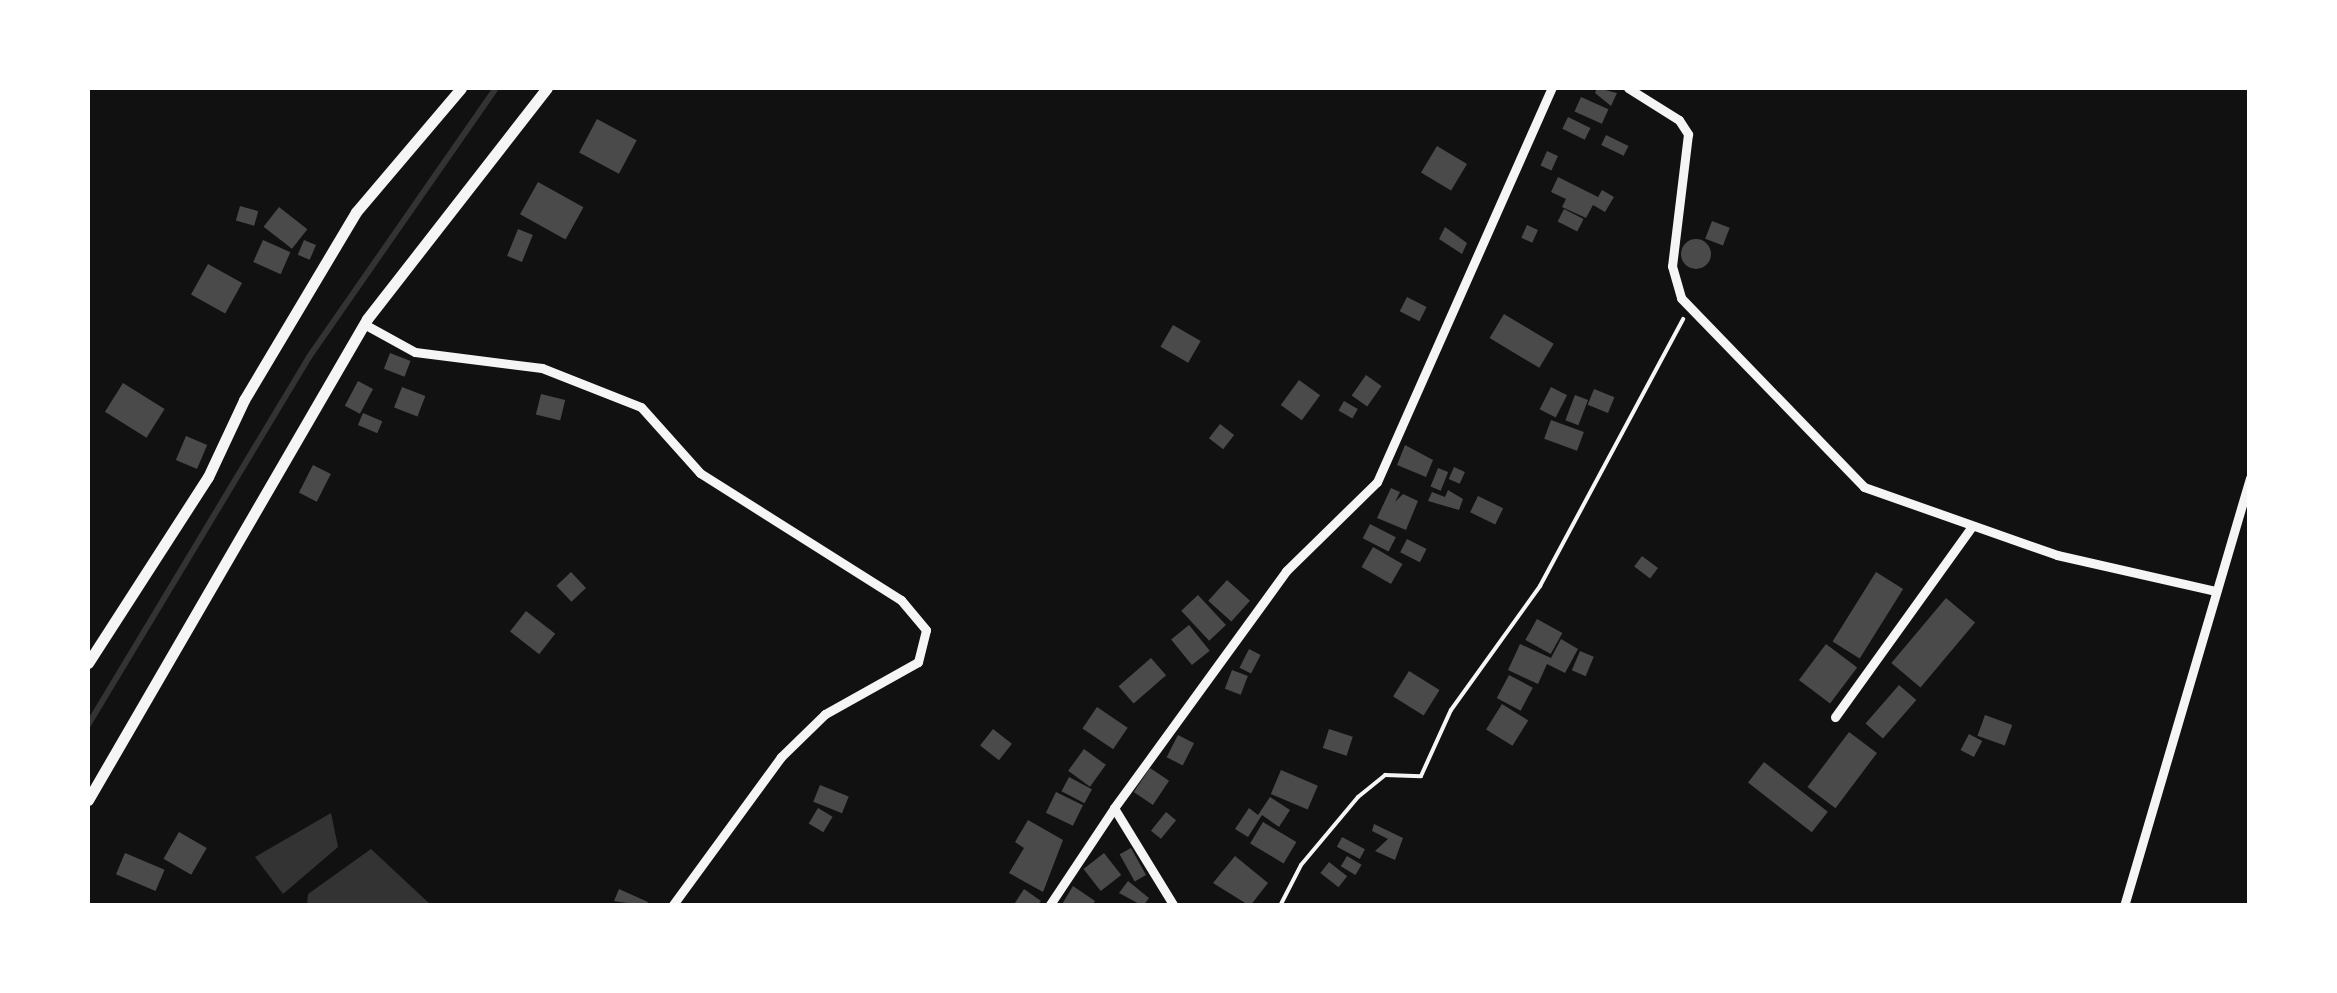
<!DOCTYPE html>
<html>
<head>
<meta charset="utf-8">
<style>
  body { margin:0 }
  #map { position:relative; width:2337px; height:993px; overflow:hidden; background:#111; font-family:"Source Sans 3",sans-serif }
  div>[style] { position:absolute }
  .water>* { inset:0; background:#333 }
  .stream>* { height:6px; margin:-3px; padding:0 3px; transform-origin:3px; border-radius:3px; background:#333 }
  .building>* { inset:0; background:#4a4a4a; transform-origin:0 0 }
  .round { border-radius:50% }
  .path>* { height:4px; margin:-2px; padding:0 2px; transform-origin:2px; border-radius:2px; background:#f5f5f5 }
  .minor>* { height:9px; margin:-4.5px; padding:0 4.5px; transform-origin:4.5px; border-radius:4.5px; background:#f5f5f5 }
  .secondary>* { height:11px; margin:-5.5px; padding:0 5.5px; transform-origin:5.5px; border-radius:5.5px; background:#f5f5f5 }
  span { translate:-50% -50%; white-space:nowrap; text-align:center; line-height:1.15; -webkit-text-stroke:10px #fff; paint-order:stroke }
  .frame { position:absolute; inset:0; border:90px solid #fff; pointer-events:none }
</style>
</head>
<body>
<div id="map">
  <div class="water">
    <i style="clip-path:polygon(331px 813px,338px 847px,283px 894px,255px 857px)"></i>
    <i style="clip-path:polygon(371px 849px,431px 905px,307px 905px,308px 894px)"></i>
  </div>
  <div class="stream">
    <i style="left:88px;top:725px;width:429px;rotate:-59deg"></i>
    <i style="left:309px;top:357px;width:328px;rotate:-55.2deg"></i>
  </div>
  <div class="building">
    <i style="clip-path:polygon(1597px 88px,1617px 93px,1611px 106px,1595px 93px)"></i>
    <i style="left:1581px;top:97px;width:30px;height:16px;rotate:24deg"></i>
    <i style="left:1568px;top:117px;width:25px;height:13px;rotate:26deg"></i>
    <i style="left:597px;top:119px;width:45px;height:38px;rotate:28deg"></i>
    <i style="left:1606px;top:135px;width:25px;height:11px;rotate:26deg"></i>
    <i style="left:1437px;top:146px;width:35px;height:31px;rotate:31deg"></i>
    <i style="left:1547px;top:151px;width:12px;height:16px;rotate:24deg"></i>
    <i style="clip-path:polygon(1558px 177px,1598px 197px,1602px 190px,1614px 197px,1605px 212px,1593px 205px,1586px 218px,1562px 207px,1566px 199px,1551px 192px)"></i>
    <i style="left:538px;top:182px;width:52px;height:37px;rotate:29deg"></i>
    <i style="left:240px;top:206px;width:19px;height:15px;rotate:16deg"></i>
    <i style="left:279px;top:207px;width:36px;height:25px;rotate:38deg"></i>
    <i style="left:1564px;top:209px;width:22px;height:14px;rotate:27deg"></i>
    <i style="left:1712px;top:221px;width:19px;height:19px;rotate:21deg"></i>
    <i style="left:1527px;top:225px;width:12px;height:14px;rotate:24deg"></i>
    <i style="clip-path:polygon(1445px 227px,1467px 243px,1462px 254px,1439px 239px)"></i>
    <i style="left:518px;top:229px;width:16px;height:29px;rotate:22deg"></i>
    <i class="round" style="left:1681px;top:239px;width:30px;height:30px"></i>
    <i style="left:263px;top:240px;width:30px;height:24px;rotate:24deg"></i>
    <i style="left:304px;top:240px;width:13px;height:16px;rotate:23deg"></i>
    <i style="left:208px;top:264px;width:39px;height:35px;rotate:29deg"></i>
    <i style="left:1407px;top:297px;width:22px;height:16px;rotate:27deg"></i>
    <i style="left:1504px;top:314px;width:58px;height:28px;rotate:31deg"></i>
    <i style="left:1173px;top:325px;width:32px;height:25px;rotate:30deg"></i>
    <i style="left:390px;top:353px;width:22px;height:17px;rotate:21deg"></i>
    <i style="left:1366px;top:375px;width:19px;height:25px;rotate:35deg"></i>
    <i style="left:1299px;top:380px;width:26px;height:31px;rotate:36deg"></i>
    <i style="left:358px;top:381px;width:17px;height:28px;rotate:28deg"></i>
    <i style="left:123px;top:383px;width:49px;height:34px;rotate:32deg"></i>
    <i style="left:402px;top:387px;width:25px;height:22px;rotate:21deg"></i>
    <i style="left:1551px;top:387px;width:18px;height:25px;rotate:27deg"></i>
    <i style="left:1594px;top:389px;width:22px;height:17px;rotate:22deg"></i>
    <i style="left:541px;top:394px;width:25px;height:21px;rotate:14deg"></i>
    <i style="left:1575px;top:395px;width:14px;height:27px;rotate:21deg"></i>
    <i style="left:1344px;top:401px;width:16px;height:11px;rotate:30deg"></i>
    <i style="left:363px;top:413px;width:21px;height:13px;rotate:23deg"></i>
    <i style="left:1551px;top:420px;width:35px;height:20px;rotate:20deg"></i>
    <i style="left:1220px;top:424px;width:18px;height:18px;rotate:38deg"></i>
    <i style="left:186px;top:436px;width:23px;height:26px;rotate:23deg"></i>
    <i style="clip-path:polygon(1405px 445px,1433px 460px,1426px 477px,1397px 465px)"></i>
    <i style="left:313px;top:465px;width:20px;height:31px;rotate:27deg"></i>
    <i style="left:1454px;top:467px;width:12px;height:13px;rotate:24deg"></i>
    <i style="left:1438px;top:468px;width:11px;height:20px;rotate:22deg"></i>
    <i style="clip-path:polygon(1391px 488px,1400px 492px,1395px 502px,1403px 494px,1418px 501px,1406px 530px,1377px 518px)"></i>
    <i style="clip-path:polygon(1448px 490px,1463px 499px,1459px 510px,1428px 501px,1432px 492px,1445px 497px)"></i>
    <i style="left:1478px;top:496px;width:28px;height:18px;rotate:26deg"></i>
    <i style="left:1370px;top:524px;width:29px;height:16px;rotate:27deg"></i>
    <i style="left:1407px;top:539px;width:22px;height:15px;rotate:27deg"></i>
    <i style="left:1373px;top:547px;width:34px;height:23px;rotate:30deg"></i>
    <i style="left:1642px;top:556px;width:20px;height:13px;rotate:37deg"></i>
    <i style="left:571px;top:572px;width:22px;height:20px;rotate:47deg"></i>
    <i style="left:1876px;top:572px;width:32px;height:82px;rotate:32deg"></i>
    <i style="left:1227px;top:580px;width:31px;height:28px;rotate:42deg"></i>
    <i style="left:1198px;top:595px;width:41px;height:23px;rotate:47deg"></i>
    <i style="left:1946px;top:598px;width:38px;height:85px;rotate:40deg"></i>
    <i style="left:526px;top:611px;width:37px;height:26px;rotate:38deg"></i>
    <i style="left:1537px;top:619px;width:29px;height:24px;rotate:29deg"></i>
    <i style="left:1189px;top:625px;width:33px;height:23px;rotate:51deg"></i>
    <i style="clip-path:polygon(1561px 639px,1578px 649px,1565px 673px,1547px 664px,1538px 684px,1508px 670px,1520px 644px,1551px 658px)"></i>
    <i style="left:1826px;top:644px;width:39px;height:45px;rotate:37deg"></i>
    <i style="left:1249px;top:649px;width:13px;height:21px;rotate:27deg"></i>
    <i style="left:1580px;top:651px;width:15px;height:21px;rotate:23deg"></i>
    <i style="left:1151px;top:658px;width:23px;height:43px;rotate:49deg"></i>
    <i style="left:1232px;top:670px;width:17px;height:20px;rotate:21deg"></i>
    <i style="left:1409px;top:671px;width:36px;height:30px;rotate:32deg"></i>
    <i style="left:1509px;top:675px;width:27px;height:26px;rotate:28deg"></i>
    <i style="left:1899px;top:685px;width:23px;height:51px;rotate:41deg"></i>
    <i style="left:1502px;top:704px;width:31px;height:30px;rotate:32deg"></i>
    <i style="left:1097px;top:707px;width:37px;height:26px;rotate:34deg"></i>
    <i style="left:1985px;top:715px;width:29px;height:22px;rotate:20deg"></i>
    <i style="left:993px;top:729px;width:24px;height:21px;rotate:38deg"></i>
    <i style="left:1329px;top:729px;width:25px;height:20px;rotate:18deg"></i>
    <i style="left:1849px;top:732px;width:35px;height:69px;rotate:37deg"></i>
    <i style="left:1969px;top:734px;width:15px;height:18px;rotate:28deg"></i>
    <i style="left:1178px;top:735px;width:18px;height:25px;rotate:27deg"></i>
    <i style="left:1084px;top:749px;width:27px;height:27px;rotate:36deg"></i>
    <i style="left:1764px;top:762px;width:81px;height:26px;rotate:38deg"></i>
    <i style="left:1150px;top:768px;width:23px;height:29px;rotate:34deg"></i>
    <i style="left:1281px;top:770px;width:40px;height:26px;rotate:23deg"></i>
    <i style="left:1069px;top:777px;width:26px;height:16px;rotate:28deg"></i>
    <i style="left:820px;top:785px;width:31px;height:18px;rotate:22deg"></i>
    <i style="left:1056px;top:792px;width:30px;height:23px;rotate:26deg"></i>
    <i style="clip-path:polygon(1270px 797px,1290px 810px,1279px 827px,1262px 815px,1248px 837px,1235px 829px,1249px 808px,1258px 815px)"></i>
    <i style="left:818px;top:808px;width:17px;height:18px;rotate:31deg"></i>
    <i style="left:1166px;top:812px;width:13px;height:24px;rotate:39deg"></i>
    <i style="clip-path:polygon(1028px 820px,1063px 840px,1043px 892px,1009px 873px,1024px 848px,1015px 842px)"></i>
    <i style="left:1263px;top:822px;width:39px;height:25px;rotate:31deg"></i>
    <i style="clip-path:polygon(1374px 824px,1403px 838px,1395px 860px,1375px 851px,1388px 839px,1372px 831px)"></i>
    <i style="left:179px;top:832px;width:32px;height:31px;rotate:30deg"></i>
    <i style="left:1342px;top:837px;width:26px;height:11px;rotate:28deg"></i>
    <i style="left:1131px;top:848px;width:31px;height:13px;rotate:61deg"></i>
    <i style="left:125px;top:853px;width:43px;height:23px;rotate:23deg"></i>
    <i style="left:1104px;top:853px;width:28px;height:26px;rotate:52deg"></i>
    <i style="clip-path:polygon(1235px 856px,1268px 883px,1250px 906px,1213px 883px)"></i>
    <i style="left:1347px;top:856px;width:17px;height:12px;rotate:31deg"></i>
    <i style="left:1329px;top:862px;width:23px;height:14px;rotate:38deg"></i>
    <i style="clip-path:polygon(1128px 881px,1149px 898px,1143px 906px,1119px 893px)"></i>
    <i style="clip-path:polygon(1073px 886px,1095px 901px,1092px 906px,1061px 906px)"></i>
    <i style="clip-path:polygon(619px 889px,648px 902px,646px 906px,614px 901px)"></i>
    <i style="clip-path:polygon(1024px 889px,1041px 901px,1037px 906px,1013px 906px)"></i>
  </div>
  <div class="path">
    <i style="left:1280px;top:906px;width:46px;rotate:-62.9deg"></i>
    <i style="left:1301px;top:865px;width:89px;rotate:-50deg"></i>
    <i style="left:1358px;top:797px;width:35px;rotate:-39deg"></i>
    <i style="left:1385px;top:775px;width:36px;rotate:2deg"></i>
    <i style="left:1421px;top:776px;width:72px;rotate:-65.6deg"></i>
    <i style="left:1451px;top:710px;width:153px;rotate:-54.3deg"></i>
    <i style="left:1540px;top:586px;width:303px;rotate:-61.8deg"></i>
  </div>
  <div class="minor">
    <i style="left:1628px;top:88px;width:60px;rotate:32.1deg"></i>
    <i style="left:1679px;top:120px;width:17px;rotate:57deg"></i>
    <i style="left:1688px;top:134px;width:133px;rotate:96.9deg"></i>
    <i style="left:1672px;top:266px;width:33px;rotate:74deg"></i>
    <i style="left:1681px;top:298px;width:263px;rotate:45.9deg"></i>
    <i style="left:1864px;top:487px;width:205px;rotate:19.4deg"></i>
    <i style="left:2057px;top:555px;width:162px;rotate:12.8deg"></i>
    <i style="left:364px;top:324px;width:58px;rotate:28.8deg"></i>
    <i style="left:415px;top:352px;width:128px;rotate:7.2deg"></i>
    <i style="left:542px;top:368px;width:106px;rotate:21.5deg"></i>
    <i style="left:641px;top:407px;width:89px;rotate:48.2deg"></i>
    <i style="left:700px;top:473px;width:238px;rotate:32.3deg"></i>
    <i style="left:901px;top:600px;width:39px;rotate:50deg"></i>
    <i style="left:926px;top:630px;width:33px;rotate:104deg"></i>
    <i style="left:918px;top:662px;width:107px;rotate:150.8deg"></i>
    <i style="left:825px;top:714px;width:62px;rotate:135.7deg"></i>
    <i style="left:781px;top:757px;width:185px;rotate:126.2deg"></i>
    <i style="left:1835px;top:717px;width:235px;rotate:-54.3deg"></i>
    <i style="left:1049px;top:906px;width:118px;rotate:-56.4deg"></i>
    <i style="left:1174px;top:906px;width:115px;rotate:-121.5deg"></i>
    <i style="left:1114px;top:808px;width:293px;rotate:-54deg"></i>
    <i style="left:1286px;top:571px;width:127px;rotate:-44.4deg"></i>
    <i style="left:1377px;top:482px;width:431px;rotate:-66.1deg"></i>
    <i style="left:2124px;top:906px;width:446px;rotate:-73.6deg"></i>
  </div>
  <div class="secondary">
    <i style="left:88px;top:663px;width:221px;rotate:-57.2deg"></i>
    <i style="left:208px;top:477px;width:85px;rotate:-64.9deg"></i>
    <i style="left:244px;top:400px;width:219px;rotate:-59.2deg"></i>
    <i style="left:356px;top:212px;width:162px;rotate:-49.7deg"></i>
    <i style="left:88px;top:800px;width:556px;rotate:-59.88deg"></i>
    <i style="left:367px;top:319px;width:293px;rotate:-52.1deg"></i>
  </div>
  <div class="frame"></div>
</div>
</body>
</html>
